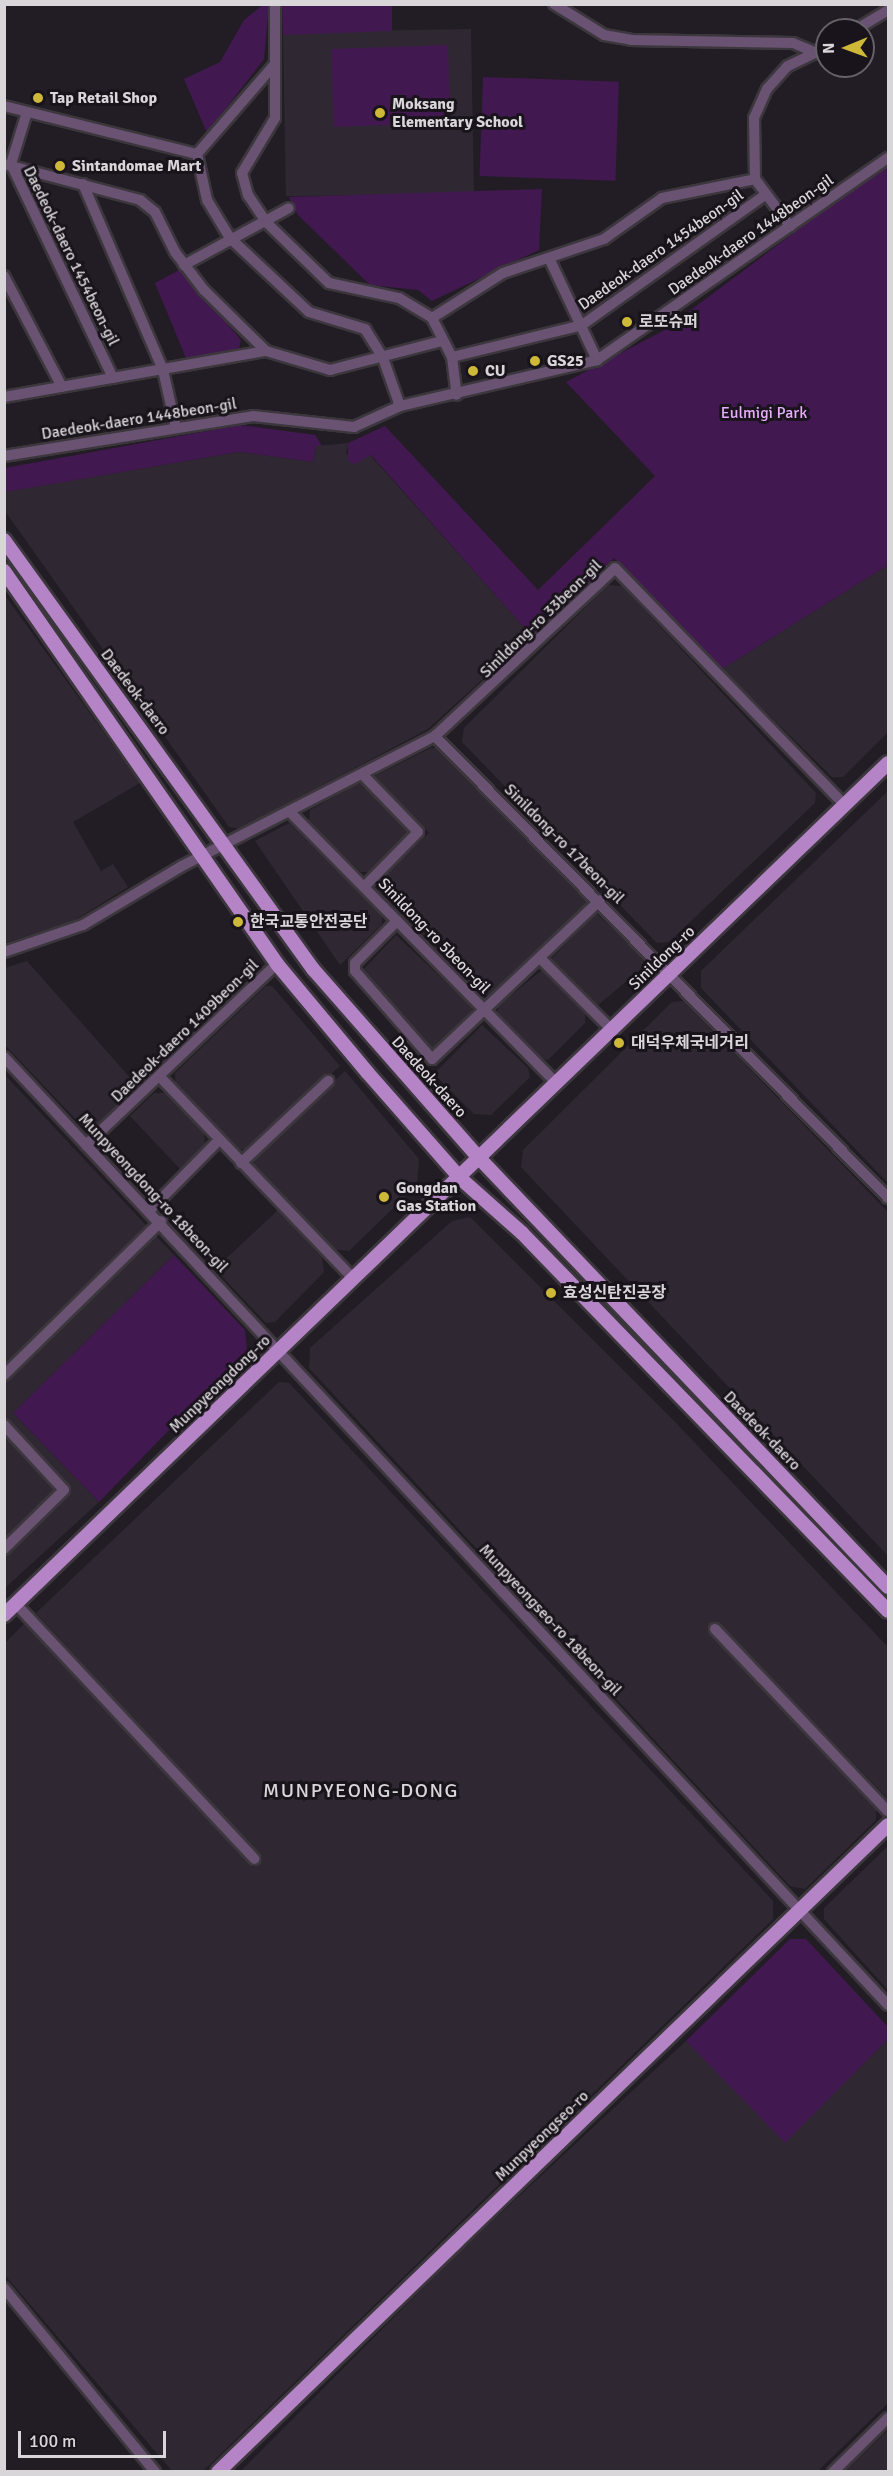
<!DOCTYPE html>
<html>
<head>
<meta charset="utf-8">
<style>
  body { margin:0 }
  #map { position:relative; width:893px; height:2476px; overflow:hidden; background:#221d24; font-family:Signika,"Noto Sans KR",sans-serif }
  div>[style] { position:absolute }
  .built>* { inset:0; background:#2f2832; transform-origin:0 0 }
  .green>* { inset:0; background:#421850; transform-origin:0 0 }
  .roads { filter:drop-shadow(2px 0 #3c373d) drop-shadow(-2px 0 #3c373d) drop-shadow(0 2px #3c373d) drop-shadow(0 -2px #3c373d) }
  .minor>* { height:10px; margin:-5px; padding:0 5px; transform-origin:5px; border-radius:5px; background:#695272 }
  .major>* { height:14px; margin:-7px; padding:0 7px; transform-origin:7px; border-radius:7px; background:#b484c6 }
  .dots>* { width:16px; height:16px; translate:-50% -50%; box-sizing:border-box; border:3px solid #19141b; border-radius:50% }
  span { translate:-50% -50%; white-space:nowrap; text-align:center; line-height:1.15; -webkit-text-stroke:6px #19141b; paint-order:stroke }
  .poi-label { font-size:16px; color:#d9d6da; font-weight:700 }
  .left { translate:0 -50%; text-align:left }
  .street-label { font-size:16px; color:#d9d6da }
  .park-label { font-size:16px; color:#e8adfd }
  .quarter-label { font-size:20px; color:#d9d6da; letter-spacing:1.5px }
  .frame { position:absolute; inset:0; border:6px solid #d9d6da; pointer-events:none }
  .north { position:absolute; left:815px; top:18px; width:60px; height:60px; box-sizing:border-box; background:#19141b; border:2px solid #666267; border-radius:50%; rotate:269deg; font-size:16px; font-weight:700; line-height:24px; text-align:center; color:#d9d6da }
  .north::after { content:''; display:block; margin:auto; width:21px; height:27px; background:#ceb837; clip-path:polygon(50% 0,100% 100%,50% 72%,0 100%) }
  .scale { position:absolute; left:18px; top:2431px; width:148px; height:27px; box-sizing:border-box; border:3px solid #d9d6da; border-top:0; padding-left:8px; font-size:18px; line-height:21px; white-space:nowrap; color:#d9d6da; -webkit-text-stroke:4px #19141b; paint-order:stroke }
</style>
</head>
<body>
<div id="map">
  <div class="built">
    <i style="left:471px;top:29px;width:164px;height:188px;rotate:89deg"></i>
    <i style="clip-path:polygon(348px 443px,346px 454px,370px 455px,531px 635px,428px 729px,240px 829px,229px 827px,5px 511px,4px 492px,239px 452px,313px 462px,316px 446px)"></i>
    <i style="clip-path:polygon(888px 565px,888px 732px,843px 777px,832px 777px,722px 669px)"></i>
    <i style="clip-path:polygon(608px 585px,622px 586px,816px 793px,815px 803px,669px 942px,657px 943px,462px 742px,464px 728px)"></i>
    <i style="clip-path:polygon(4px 594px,140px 783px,73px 822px,101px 871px,113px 864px,128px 887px,72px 922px,5px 943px)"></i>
    <i style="clip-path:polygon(431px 748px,439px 748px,586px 898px,586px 905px,494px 996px,481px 995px,378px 890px,378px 881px,429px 833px,373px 777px)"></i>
    <i style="clip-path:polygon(357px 784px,364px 784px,409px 829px,410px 836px,371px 872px,361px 872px,309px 822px,310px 810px)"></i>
    <i style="clip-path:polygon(888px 791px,888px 1183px,701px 988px,701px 971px)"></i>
    <i style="clip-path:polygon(289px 823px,382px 915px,382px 924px,340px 965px,255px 841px)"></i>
    <i style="clip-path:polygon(596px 913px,644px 957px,643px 967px,597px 1006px,551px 959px)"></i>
    <i style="clip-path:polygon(396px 935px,472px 1007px,472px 1015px,435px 1050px,429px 1051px,363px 970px)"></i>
    <i style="clip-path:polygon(27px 961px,140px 1089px,96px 1127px,83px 1127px,5px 1045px,5px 968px)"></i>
    <i style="clip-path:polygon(542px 970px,585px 1014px,585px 1023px,548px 1060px,540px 1058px,497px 1014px,498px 1006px)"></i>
    <i style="clip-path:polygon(266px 986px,272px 986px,340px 1066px,248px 1149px,237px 1150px,176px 1088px,175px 1073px)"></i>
    <i style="clip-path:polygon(684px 1001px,888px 1212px,888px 1556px,521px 1167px,523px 1150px,672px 1002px)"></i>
    <i style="clip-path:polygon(482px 1025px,528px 1068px,530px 1077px,491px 1115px,474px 1114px,434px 1074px)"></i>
    <i style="clip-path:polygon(345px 1071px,419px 1159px,417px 1185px,349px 1251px,332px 1249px,253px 1168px,255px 1155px)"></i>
    <i style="clip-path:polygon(4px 1074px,174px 1255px,13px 1413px,99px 1502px,5px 1588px)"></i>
    <i style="clip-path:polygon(154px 1093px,165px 1093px,204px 1133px,205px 1147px,181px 1170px,130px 1116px)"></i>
    <i style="clip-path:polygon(278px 1210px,322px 1258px,324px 1272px,275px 1322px,266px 1323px,215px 1269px)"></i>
    <i style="clip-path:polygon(470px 1217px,678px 1425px,888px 1647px,888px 1799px,719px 1623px,709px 1632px,876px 1809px,876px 1820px,805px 1889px,790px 1886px,309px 1368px,310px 1348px,452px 1221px)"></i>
    <i style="clip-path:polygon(279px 1382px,289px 1383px,773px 1901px,773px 1919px,203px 2471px,172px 2471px,5px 2275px,5px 1643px,25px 1623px,253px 1867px,262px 1859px,36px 1613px)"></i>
    <i style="clip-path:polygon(888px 1846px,888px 1990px,824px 1919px,824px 1908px)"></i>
    <i style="clip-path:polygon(888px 2039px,888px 2403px,818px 2471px,240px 2472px,457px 2254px,686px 2041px,785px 2142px)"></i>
    <i style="clip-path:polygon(888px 2430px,888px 2471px,845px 2471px)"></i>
  </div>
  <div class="green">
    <i style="clip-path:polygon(264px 4px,269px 5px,264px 59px,207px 133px,184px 79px,220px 62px,244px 20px)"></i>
    <i style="clip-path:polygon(282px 5px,392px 5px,392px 31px,283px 35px)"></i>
    <i style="left:448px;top:45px;width:78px;height:117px;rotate:88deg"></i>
    <i style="left:483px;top:77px;width:136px;height:99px;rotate:2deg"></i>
    <i style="clip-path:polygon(888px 162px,888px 565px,722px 669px,614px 558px,531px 635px,371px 455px,355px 464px,348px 461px,348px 443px,385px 426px,538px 590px,655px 476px,566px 382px,663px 331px)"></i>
    <i style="clip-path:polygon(542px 189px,539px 250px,432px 301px,418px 290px,370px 285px,298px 215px,289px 197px)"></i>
    <i style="clip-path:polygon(181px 269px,241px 340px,238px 354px,188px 363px,155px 283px)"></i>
    <i style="clip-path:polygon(240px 425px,315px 435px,322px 446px,316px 446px,313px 462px,239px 452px,5px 492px,5px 468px)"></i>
    <i style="clip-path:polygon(174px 1255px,245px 1330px,247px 1350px,99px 1502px,13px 1413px)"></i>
    <i style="clip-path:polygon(790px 1939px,806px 1939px,888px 2027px,888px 2039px,785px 2143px,686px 2041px)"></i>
  </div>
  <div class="roads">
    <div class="minor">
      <i style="left:275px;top:4px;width:114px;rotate:90deg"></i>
      <i style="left:275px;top:118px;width:64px;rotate:121deg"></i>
      <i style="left:242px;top:173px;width:23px;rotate:75deg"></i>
      <i style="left:248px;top:195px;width:34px;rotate:56deg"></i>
      <i style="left:267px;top:223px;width:86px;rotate:44.1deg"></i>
      <i style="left:329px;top:283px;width:72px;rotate:12.1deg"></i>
      <i style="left:399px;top:298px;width:39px;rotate:31deg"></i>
      <i style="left:432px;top:318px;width:44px;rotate:62.9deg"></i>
      <i style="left:452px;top:357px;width:38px;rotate:83deg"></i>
      <i style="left:554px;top:4px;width:59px;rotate:31.8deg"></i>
      <i style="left:604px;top:35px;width:27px;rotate:10deg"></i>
      <i style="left:631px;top:40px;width:162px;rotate:1.1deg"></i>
      <i style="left:793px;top:43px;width:26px;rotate:23deg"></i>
      <i style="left:855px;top:30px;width:39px;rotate:-31deg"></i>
      <i style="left:4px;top:106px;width:199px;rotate:14deg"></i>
      <i style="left:27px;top:112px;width:54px;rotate:107.1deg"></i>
      <i style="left:11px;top:164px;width:237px;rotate:64.5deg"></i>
      <i style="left:197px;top:154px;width:47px;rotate:77.7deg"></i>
      <i style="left:207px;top:200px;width:44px;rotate:58.8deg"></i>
      <i style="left:230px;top:238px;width:108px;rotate:43.1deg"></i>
      <i style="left:309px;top:312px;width:59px;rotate:16.9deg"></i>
      <i style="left:365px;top:329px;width:34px;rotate:58deg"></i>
      <i style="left:383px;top:358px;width:51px;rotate:70.5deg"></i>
      <i style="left:197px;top:154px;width:119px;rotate:-49.1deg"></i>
      <i style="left:4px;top:164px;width:141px;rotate:14.8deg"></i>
      <i style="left:140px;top:200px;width:19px;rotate:39deg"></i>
      <i style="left:155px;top:212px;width:45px;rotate:63.4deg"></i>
      <i style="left:175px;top:252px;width:48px;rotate:52.7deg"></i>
      <i style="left:204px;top:290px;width:87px;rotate:44.5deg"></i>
      <i style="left:755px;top:179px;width:61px;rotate:-90.9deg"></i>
      <i style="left:754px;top:118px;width:32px;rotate:-66deg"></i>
      <i style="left:767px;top:89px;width:31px;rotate:-48deg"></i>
      <i style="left:788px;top:66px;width:43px;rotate:-26deg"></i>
      <i style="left:83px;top:184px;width:202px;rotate:66.7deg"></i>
      <i style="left:163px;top:370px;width:59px;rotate:77.4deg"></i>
      <i style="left:549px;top:258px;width:113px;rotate:64.8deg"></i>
      <i style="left:184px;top:265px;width:119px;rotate:-28.5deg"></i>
      <i style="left:4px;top:276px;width:125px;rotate:62.4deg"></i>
      <i style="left:432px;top:318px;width:84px;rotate:-32.4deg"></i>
      <i style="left:503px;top:273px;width:107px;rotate:-18.6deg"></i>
      <i style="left:604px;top:239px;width:71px;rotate:-35.3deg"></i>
      <i style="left:662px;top:198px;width:95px;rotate:-11.5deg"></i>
      <i style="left:755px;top:179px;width:59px;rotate:53.3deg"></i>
      <i style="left:452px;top:357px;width:134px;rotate:-13.8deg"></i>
      <i style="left:582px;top:325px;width:224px;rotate:-35.4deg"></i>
      <i style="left:4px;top:397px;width:266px;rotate:-10deg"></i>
      <i style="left:266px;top:351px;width:67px;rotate:16.5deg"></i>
      <i style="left:330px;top:370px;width:116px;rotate:-14.5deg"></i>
      <i style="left:4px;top:456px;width:252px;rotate:-9.1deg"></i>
      <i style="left:253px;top:416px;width:102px;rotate:6.2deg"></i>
      <i style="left:354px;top:427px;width:51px;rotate:-24.5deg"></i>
      <i style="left:400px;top:406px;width:202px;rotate:-13.1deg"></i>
      <i style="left:597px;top:360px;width:354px;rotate:-34.8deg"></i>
      <i style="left:435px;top:736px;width:647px;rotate:45.56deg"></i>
      <i style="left:363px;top:775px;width:79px;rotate:46deg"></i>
      <i style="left:418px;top:832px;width:76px;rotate:134.5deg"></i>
      <i style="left:289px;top:811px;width:381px;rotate:45.5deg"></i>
      <i style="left:397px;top:921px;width:59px;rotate:135deg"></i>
      <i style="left:355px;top:963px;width:8px;rotate:90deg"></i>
      <i style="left:355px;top:971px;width:117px;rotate:48.8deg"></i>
      <i style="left:432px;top:1059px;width:231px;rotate:-43.4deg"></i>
      <i style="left:4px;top:952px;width:83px;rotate:-18.9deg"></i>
      <i style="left:83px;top:925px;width:115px;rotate:-30.8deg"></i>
      <i style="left:182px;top:866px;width:284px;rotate:-27.2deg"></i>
      <i style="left:435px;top:736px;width:246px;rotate:-43deg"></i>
      <i style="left:615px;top:568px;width:330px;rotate:45.9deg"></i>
      <i style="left:540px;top:958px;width:100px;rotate:45deg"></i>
      <i style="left:4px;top:1057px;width:1296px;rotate:47deg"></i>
      <i style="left:161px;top:1078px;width:277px;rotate:46.2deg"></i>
      <i style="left:86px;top:1145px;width:263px;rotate:-43.5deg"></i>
      <i style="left:241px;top:1163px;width:120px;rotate:-43.3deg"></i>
      <i style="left:150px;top:1210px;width:98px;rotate:-45.4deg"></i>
      <i style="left:4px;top:1375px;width:220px;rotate:-44.4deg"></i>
      <i style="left:4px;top:1425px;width:88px;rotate:47.3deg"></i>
      <i style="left:64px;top:1490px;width:84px;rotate:135.5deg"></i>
      <i style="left:16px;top:1604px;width:349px;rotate:46.9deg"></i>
      <i style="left:715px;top:1629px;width:251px;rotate:46.5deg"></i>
      <i style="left:4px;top:2288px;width:238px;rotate:50.6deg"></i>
      <i style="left:833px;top:2472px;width:77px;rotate:-44.5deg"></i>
    </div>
    <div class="major">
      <i style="left:4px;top:540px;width:529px;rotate:54.24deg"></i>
      <i style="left:313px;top:969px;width:254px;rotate:48.7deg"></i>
      <i style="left:481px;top:1160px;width:590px;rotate:46.37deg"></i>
      <i style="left:4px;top:571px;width:479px;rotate:55.2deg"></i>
      <i style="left:277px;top:964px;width:141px;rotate:50.2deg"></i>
      <i style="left:367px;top:1072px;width:141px;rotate:48.7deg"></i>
      <i style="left:460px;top:1178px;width:83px;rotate:41.6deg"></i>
      <i style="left:522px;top:1233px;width:526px;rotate:45.92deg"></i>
      <i style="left:4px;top:1615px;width:1228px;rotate:-43.94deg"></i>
      <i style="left:218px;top:2472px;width:931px;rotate:-44deg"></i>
    </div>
  </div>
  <div class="dots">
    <i style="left:38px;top:98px;background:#ceb837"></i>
    <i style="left:380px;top:113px;background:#ceb837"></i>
    <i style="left:60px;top:166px;background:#ceb837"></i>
    <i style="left:627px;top:322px;background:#ceb837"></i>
    <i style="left:535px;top:361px;background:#ceb837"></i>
    <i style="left:473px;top:371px;background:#ceb837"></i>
    <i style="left:238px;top:922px;background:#ceb837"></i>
    <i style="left:619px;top:1043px;background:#ceb837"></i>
    <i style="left:384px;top:1197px;background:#ceb837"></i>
    <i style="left:551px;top:1293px;background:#ceb837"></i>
  </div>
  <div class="poi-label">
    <span class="left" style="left:50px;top:98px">Tap Retail Shop</span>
    <span class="left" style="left:392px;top:113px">Moksang<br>Elementary School</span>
    <span class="left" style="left:72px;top:166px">Sintandomae Mart</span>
    <span class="left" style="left:639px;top:322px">로또슈퍼</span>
    <span class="left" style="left:547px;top:361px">GS25</span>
    <span class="left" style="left:485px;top:371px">CU</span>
    <span class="left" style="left:250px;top:922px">한국교통안전공단</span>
    <span class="left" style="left:631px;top:1043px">대덕우체국네거리</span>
    <span class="left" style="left:396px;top:1197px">Gongdan<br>Gas Station</span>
    <span class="left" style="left:563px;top:1293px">효성신탄진공장</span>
  </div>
  <div class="street-label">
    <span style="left:751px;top:235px;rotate:-35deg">Daedeok-daero 1448beon-gil</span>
    <span style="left:661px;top:250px;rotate:-35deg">Daedeok-daero 1454beon-gil</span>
    <span style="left:71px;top:256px;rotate:64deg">Daedeok-daero 1454beon-gil</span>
    <span style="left:139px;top:419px;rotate:-9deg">Daedeok-daero 1448beon-gil</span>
    <span style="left:541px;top:619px;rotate:-44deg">Sinildong-ro 33beon-gil</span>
    <span style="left:135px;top:692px;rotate:53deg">Daedeok-daero</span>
    <span style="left:564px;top:844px;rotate:45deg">Sinildong-ro 17beon-gil</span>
    <span style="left:434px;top:936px;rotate:46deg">Sinildong-ro 5beon-gil</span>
    <span style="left:662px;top:958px;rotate:-44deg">Sinildong-ro</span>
    <span style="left:185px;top:1031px;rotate:-44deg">Daedeok-daero 1409beon-gil</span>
    <span style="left:429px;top:1077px;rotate:48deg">Daedeok-daero</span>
    <span style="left:153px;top:1193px;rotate:47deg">Munpyeongdong-ro 18beon-gil</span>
    <span style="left:220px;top:1384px;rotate:-44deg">Munpyeongdong-ro</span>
    <span style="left:762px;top:1431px;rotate:46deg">Daedeok-daero</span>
    <span style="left:550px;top:1620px;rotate:47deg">Munpyeongseo-ro 18beon-gil</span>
    <span style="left:542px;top:2136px;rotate:-44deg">Munpyeongseo-ro</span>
  </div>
  <div class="park-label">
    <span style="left:764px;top:413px">Eulmigi Park</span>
  </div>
  <div class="quarter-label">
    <span style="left:361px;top:1790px">MUNPYEONG-DONG</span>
  </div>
  <div class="frame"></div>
  <div class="north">N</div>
  <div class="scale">100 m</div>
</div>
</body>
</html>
